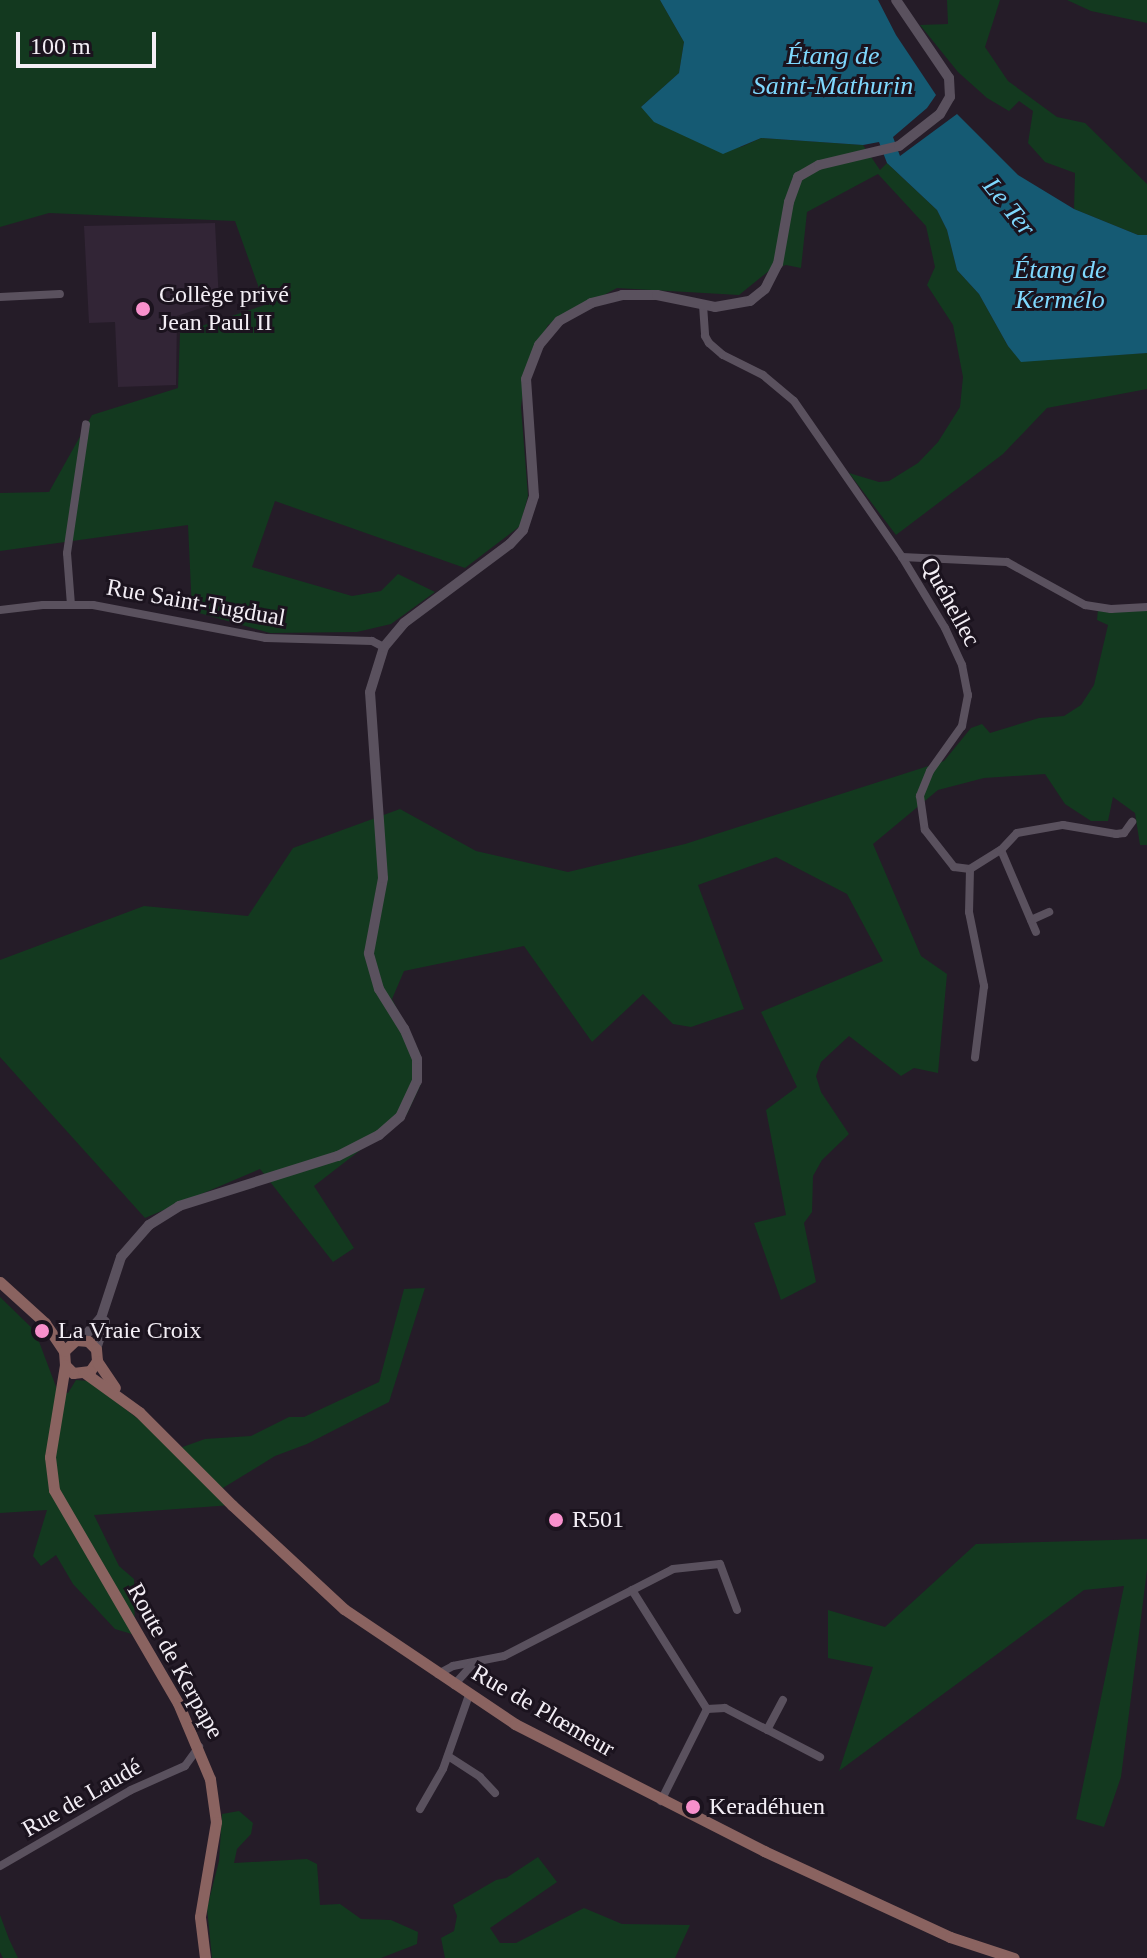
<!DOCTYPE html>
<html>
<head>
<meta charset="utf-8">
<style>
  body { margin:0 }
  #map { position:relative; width:1147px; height:1958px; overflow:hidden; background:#251c28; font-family:"Times New Roman",serif }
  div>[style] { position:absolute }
  .built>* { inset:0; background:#322536 }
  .green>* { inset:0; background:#13391f }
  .water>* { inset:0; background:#155a73 }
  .minor>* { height:8px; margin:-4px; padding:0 4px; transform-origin:4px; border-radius:4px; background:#5a515e }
  .tertiary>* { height:10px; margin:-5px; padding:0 5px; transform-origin:5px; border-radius:5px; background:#5a515e }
  .secondary>* { height:11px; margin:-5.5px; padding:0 5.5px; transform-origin:5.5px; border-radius:5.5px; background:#8a6360 }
  .dots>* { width:22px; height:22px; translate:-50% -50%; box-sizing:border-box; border:4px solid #1b131e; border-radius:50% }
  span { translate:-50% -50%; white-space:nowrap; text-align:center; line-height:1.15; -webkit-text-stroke:6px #1b131e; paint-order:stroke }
  .poi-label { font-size:24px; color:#f3eef5 }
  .left { translate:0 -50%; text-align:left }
  .street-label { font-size:24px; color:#f3eef5 }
  .water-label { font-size:26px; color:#7fd8fe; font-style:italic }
  .scale { position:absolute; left:16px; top:32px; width:140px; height:36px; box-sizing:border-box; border:4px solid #f3eef5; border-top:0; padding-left:10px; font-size:24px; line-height:28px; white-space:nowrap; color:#f3eef5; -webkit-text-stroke:6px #1b131e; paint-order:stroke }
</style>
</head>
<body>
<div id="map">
  <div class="built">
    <i style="clip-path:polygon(215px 223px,219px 302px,177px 316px,176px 385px,118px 387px,115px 322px,89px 323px,84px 226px)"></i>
  </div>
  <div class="green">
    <i style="clip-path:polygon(0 0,660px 0,684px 42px,679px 73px,641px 107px,741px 147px,761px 138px,863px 145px,880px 170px,887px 163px,937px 210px,947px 230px,957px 270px,979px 294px,1008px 346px,1021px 361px,1147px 353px,1147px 389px,1047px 408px,1003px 454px,896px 535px,849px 473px,879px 482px,889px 481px,918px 463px,938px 442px,960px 407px,963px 377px,953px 325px,927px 285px,935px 267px,926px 226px,878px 174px,807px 212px,801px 268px,786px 265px,770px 270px,739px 295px,617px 288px,548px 325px,525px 372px,521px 407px,528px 496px,520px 526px,465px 568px,275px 501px,252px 567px,352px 596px,381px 591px,398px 574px,435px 592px,391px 624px,357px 632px,270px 633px,192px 611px,188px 525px,0 551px,0 493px,49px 492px,92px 415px,178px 388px,180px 333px,265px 305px,235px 221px,49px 213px,0 227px)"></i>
    <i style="clip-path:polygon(947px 0,1000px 0,985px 47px,1008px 81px,1057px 117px,1085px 123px,1147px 184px,1147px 235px,1138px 235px,1074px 209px,1075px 173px,1045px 162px,1028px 143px,1033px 111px,1019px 101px,1009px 111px,987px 98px,958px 72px,920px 25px,948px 24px)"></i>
    <i style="clip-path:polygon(1067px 0,1147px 0,1147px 23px,1091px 11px)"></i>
    <i style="clip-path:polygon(1147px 607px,1147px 845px,1140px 845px,1135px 813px,1113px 797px,1108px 821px,1091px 821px,1065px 804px,1045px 774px,984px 778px,938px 790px,873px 844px,921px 956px,947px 974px,938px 1073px,914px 1068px,901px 1076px,849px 1036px,821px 1062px,816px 1076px,821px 1092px,849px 1134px,822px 1160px,813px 1176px,812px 1212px,804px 1223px,816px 1282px,781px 1300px,754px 1223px,786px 1215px,766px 1110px,797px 1087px,761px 1012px,883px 961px,847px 894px,776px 857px,698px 885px,744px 1009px,691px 1027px,673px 1024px,643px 994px,592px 1042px,524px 946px,404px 971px,392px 999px,420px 1053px,421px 1084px,407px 1114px,314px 1186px,354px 1248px,333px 1262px,260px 1169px,145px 1218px,0 1057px,0 960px,144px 906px,248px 916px,293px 848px,400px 809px,476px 851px,568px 872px,685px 844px,944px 761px,971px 728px,982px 724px,990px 733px,1039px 718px,1064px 716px,1081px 705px,1094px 685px,1108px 625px,1097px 620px,1098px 609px)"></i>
    <i style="clip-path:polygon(425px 1288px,389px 1402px,307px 1444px,275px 1456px,218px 1491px,232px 1505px,94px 1515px,119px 1566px,134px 1579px,135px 1635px,115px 1629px,73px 1584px,56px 1555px,41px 1566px,33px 1556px,47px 1510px,0 1513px,0 1297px,35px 1331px,58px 1392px,68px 1393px,76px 1380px,89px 1381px,177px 1449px,205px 1439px,251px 1436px,289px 1417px,304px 1417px,379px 1382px,404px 1289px)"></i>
    <i style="clip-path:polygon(1147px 1539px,1147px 1570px,1121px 1777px,1104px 1827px,1076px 1819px,1124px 1586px,1084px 1590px,839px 1771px,873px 1667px,828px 1658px,828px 1610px,885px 1627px,976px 1544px)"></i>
    <i style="clip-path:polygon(239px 1811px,253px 1823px,251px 1834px,237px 1849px,234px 1863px,307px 1859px,317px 1864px,320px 1905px,340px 1904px,361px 1919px,391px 1920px,418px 1932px,417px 1944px,381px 1958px,212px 1958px,207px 1908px,219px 1861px,222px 1814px)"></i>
    <i style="clip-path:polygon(538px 1857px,557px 1882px,490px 1928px,500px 1943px,516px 1943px,584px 1908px,622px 1924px,690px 1925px,675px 1958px,445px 1958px,441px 1938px,454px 1931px,457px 1916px,453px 1905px,496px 1880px,506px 1878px)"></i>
    <i style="clip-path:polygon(0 1915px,9px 1939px,18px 1958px,3px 1958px,0 1952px)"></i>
  </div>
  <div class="water">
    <i style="clip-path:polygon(660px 0,878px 0,896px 35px,936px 95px,927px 108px,893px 137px,900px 156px,957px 114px,1018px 175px,1074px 209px,1138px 235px,1147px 235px,1147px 353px,1021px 362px,1008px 346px,979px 294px,957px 270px,947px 230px,937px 210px,887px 163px,879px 142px,863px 145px,761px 138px,723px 154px,654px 122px,641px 107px,679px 73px,684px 42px)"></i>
  </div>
  <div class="minor">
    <i style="left:0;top:297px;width:60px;rotate:-2.9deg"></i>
    <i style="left:703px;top:305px;width:31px;rotate:86deg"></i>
    <i style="left:705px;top:336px;width:8px;rotate:60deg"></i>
    <i style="left:709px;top:343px;width:18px;rotate:41deg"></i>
    <i style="left:723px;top:355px;width:45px;rotate:26.6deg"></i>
    <i style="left:763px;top:375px;width:40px;rotate:40deg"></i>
    <i style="left:794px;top:401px;width:190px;rotate:55.3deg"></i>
    <i style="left:902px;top:557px;width:83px;rotate:58.8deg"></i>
    <i style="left:945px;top:628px;width:41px;rotate:65.3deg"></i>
    <i style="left:962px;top:665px;width:31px;rotate:79deg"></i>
    <i style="left:968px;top:695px;width:32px;rotate:101deg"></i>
    <i style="left:962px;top:726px;width:55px;rotate:125.4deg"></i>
    <i style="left:930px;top:771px;width:27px;rotate:112deg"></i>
    <i style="left:920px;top:796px;width:34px;rotate:82deg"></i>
    <i style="left:925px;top:830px;width:47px;rotate:51.9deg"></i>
    <i style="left:954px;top:867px;width:16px;rotate:7deg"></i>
    <i style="left:970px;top:869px;width:43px;rotate:91.3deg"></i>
    <i style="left:969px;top:912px;width:76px;rotate:78.5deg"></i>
    <i style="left:984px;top:986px;width:72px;rotate:97.2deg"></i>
    <i style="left:902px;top:557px;width:105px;rotate:2.7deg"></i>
    <i style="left:1007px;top:562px;width:89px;rotate:28.9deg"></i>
    <i style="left:1085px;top:605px;width:26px;rotate:9deg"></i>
    <i style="left:1111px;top:609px;width:36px;rotate:-3deg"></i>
    <i style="left:71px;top:605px;width:52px;rotate:-94.4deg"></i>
    <i style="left:67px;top:553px;width:130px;rotate:-81.6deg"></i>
    <i style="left:0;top:610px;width:43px;rotate:-6.6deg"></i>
    <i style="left:43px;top:605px;width:50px"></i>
    <i style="left:93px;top:605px;width:176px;rotate:10.8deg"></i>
    <i style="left:266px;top:638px;width:106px;rotate:1.6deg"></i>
    <i style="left:372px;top:641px;width:13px;rotate:27deg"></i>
    <i style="left:1001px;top:850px;width:89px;rotate:66.9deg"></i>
    <i style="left:970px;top:869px;width:36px;rotate:-32deg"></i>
    <i style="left:1001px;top:850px;width:23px;rotate:-47deg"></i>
    <i style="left:1017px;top:833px;width:47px;rotate:-9.9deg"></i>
    <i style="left:1063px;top:825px;width:54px;rotate:9.6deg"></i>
    <i style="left:1116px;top:834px;width:8px;rotate:-7deg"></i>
    <i style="left:1124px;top:833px;width:14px;rotate:-54deg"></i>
    <i style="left:1031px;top:920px;width:20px;rotate:-24deg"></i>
    <i style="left:632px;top:1590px;width:141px;rotate:57.8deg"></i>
    <i style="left:707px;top:1709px;width:103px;rotate:116.6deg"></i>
    <i style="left:438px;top:1674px;width:17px;rotate:-28deg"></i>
    <i style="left:453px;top:1666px;width:52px;rotate:-11.1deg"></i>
    <i style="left:504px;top:1656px;width:190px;rotate:-27.2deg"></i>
    <i style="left:673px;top:1569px;width:47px;rotate:-6.1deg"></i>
    <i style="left:720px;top:1564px;width:49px;rotate:69.7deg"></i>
    <i style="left:454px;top:1685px;width:27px;rotate:-48deg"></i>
    <i style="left:707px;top:1709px;width:18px;rotate:-3deg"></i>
    <i style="left:725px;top:1708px;width:107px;rotate:27.3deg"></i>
    <i style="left:767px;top:1730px;width:34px;rotate:-62deg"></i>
    <i style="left:448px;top:1756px;width:38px;rotate:33deg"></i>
    <i style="left:480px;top:1777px;width:22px;rotate:47deg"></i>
    <i style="left:420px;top:1809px;width:46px;rotate:-60.1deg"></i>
    <i style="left:443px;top:1769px;width:78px;rotate:-70.6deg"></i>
    <i style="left:0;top:1866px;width:151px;rotate:-30.1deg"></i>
    <i style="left:131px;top:1790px;width:59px;rotate:-24deg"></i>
    <i style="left:185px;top:1766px;width:24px;rotate:-54deg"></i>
  </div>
  <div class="tertiary">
    <i style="left:82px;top:1339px;width:28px;rotate:-48deg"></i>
    <i style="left:101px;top:1318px;width:64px;rotate:-71.8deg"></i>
    <i style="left:121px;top:1257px;width:43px;rotate:-48.8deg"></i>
    <i style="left:149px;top:1225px;width:36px;rotate:-32deg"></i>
    <i style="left:179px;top:1206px;width:167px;rotate:-17.5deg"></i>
    <i style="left:338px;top:1156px;width:46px;rotate:-27.1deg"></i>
    <i style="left:379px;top:1135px;width:28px;rotate:-41deg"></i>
    <i style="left:400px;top:1117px;width:40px;rotate:-65deg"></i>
    <i style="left:417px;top:1081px;width:22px;rotate:-90deg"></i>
    <i style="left:417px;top:1059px;width:33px;rotate:-113deg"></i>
    <i style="left:404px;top:1029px;width:47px;rotate:-122deg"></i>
    <i style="left:379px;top:989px;width:37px;rotate:-106deg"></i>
    <i style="left:369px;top:953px;width:76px;rotate:-79.4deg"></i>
    <i style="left:383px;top:878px;width:186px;rotate:-94deg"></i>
    <i style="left:370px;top:692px;width:47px;rotate:-72.7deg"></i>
    <i style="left:384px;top:647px;width:31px;rotate:-50deg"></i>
    <i style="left:404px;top:623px;width:132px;rotate:-36.7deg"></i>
    <i style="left:510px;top:544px;width:19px;rotate:-47deg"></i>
    <i style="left:523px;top:530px;width:36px;rotate:-72deg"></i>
    <i style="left:534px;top:496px;width:117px;rotate:-93.9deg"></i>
    <i style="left:526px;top:379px;width:36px;rotate:-69deg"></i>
    <i style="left:539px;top:345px;width:31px;rotate:-50deg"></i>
    <i style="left:559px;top:321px;width:37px;rotate:-29deg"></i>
    <i style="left:591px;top:303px;width:32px;rotate:-14deg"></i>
    <i style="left:622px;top:295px;width:35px"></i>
    <i style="left:657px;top:295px;width:59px;rotate:11.7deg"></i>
    <i style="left:715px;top:307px;width:36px;rotate:-10deg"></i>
    <i style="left:750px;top:301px;width:19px;rotate:-39deg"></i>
    <i style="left:765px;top:289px;width:28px;rotate:-63deg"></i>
    <i style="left:778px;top:264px;width:63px;rotate:-79.9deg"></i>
    <i style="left:789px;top:202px;width:27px;rotate:-70deg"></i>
    <i style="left:798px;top:177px;width:24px;rotate:-30deg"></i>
    <i style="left:819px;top:165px;width:82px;rotate:-13.4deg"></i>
    <i style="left:899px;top:146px;width:52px;rotate:-38deg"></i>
    <i style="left:940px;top:114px;width:20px;rotate:-60deg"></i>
    <i style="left:950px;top:97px;width:19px;rotate:-93deg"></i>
    <i style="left:949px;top:78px;width:94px;rotate:-124.2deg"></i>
    <i style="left:96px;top:1349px;width:29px;rotate:-72deg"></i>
  </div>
  <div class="secondary">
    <i style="left:0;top:1282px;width:61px;rotate:42.3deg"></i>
    <i style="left:45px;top:1323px;width:34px;rotate:56deg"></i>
    <i style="left:97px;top:1361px;width:12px;rotate:125deg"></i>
    <i style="left:90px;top:1371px;width:17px;rotate:173deg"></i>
    <i style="left:73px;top:1373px;width:11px;rotate:-135deg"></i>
    <i style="left:65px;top:1365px;width:14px;rotate:-94deg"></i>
    <i style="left:64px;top:1351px;width:16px;rotate:-43deg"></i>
    <i style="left:76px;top:1340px;width:12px;rotate:5deg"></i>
    <i style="left:88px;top:1341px;width:11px;rotate:45deg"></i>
    <i style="left:96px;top:1349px;width:12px;rotate:85deg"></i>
    <i style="left:97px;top:1361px;width:32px;rotate:56deg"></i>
    <i style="left:65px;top:1365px;width:93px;rotate:99.3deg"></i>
    <i style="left:50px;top:1457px;width:33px;rotate:83deg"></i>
    <i style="left:54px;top:1490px;width:246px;rotate:59.8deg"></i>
    <i style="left:178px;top:1703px;width:82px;rotate:67.2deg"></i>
    <i style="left:210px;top:1779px;width:43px;rotate:82.1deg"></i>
    <i style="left:216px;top:1822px;width:96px;rotate:99.6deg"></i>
    <i style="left:200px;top:1917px;width:41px;rotate:83deg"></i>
    <i style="left:85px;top:1373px;width:67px;rotate:35.8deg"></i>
    <i style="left:139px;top:1412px;width:132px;rotate:45deg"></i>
    <i style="left:232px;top:1505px;width:153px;rotate:42.9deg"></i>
    <i style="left:344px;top:1609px;width:206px;rotate:33.9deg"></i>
    <i style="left:515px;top:1724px;width:280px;rotate:27deg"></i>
    <i style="left:764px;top:1851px;width:205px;rotate:24.8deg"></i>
    <i style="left:950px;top:1937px;width:67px;rotate:18.2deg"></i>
  </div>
  <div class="dots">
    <i style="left:143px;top:309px;background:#f890cc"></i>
    <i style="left:42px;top:1331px;background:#f890cc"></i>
    <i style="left:556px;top:1520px;background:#f890cc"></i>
    <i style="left:693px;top:1807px;background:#f890cc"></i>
  </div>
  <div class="poi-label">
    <span class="left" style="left:159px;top:309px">Collège privé<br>Jean Paul II</span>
    <span class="left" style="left:58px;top:1331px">La Vraie Croix</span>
    <span class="left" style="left:572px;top:1520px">R501</span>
    <span class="left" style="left:709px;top:1807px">Keradéhuen</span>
  </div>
  <div class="street-label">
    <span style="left:950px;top:602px;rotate:61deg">Quéhellec</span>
    <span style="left:196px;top:603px;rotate:10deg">Rue Saint-Tugdual</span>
    <span style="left:175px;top:1661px;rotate:61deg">Route de Kerpape</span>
    <span style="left:543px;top:1711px;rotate:30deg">Rue de Plœmeur</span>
    <span style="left:82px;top:1798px;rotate:-30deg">Rue de Laudé</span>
  </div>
  <div class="water-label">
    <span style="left:833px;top:71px">Étang de<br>Saint-Mathurin</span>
    <span style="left:1009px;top:207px;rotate:51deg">Le Ter</span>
    <span style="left:1060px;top:285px">Étang de<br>Kermélo</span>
  </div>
  <div class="scale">100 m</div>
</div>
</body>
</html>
